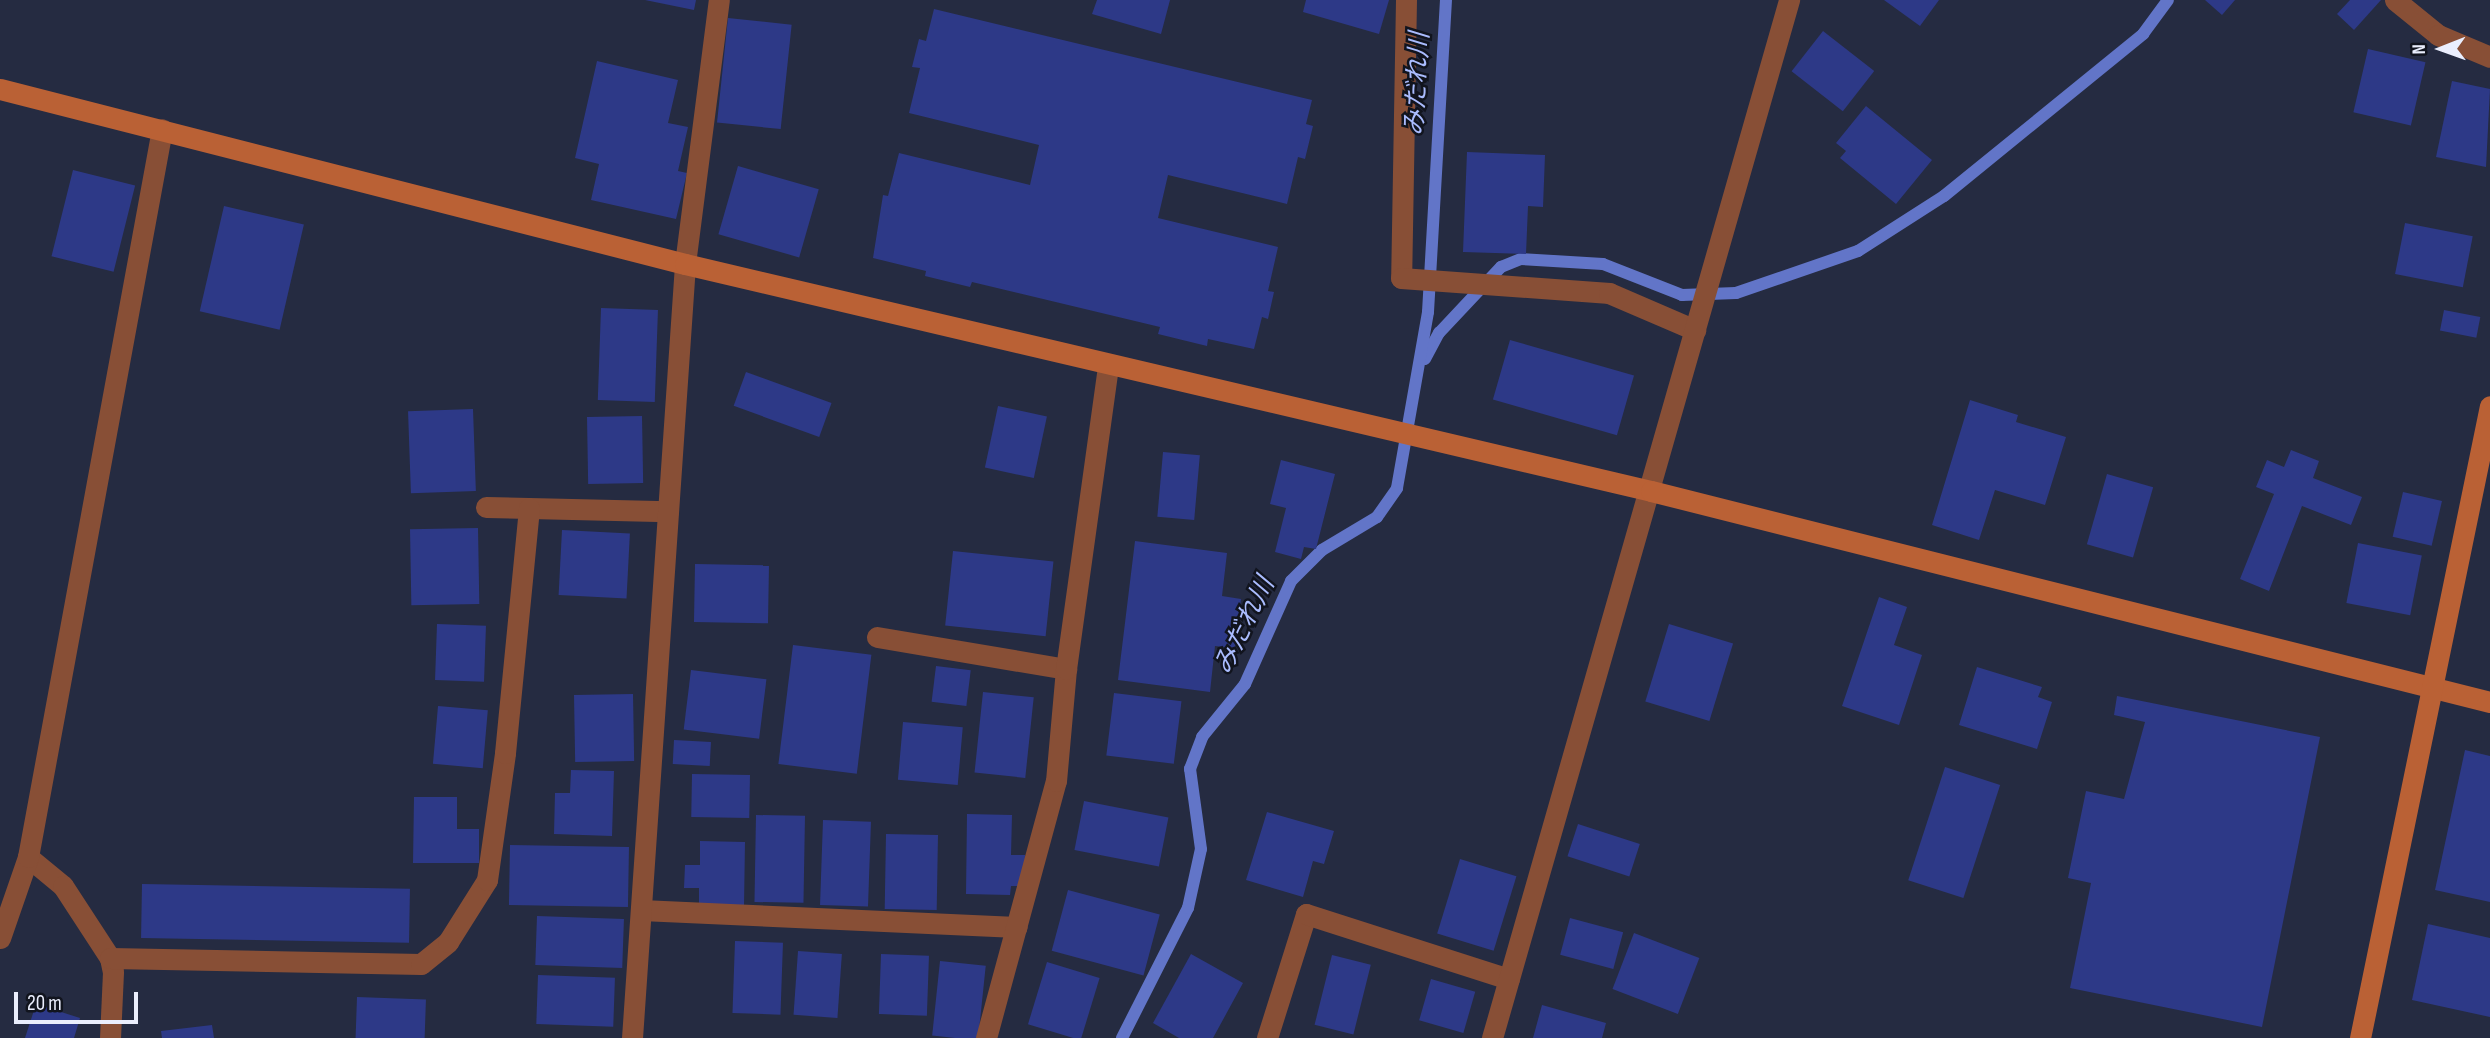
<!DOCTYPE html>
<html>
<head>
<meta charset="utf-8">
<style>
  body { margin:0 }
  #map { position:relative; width:2490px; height:1038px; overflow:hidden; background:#252b41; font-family:"Sofia Sans Condensed","Noto Sans JP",sans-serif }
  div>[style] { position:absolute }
  .stream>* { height:12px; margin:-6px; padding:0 6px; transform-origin:6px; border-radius:6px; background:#6275c8 }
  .building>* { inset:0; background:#2d3987; transform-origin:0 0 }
  .lane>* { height:21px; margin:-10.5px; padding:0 10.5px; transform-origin:10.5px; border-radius:10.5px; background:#884f36 }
  .street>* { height:21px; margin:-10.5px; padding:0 10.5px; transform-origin:10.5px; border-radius:10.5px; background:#884f36 }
  .secondary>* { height:21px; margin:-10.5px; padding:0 10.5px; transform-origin:10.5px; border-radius:10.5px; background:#ba6135 }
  span { translate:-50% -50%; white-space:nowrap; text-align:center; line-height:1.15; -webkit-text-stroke:5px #11141e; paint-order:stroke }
  .water-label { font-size:26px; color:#aabcfe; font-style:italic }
  .north { position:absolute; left:2406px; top:14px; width:70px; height:70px; -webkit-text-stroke:5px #11141e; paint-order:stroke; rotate:269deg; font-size:19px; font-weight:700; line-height:28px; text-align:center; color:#eaeefd }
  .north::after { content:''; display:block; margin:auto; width:24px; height:32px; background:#eaeefd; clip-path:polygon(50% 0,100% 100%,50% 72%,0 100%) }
  .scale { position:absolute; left:14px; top:992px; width:124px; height:32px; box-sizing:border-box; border:4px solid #eaeefd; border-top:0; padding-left:9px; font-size:21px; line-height:24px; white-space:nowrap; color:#eaeefd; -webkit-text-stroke:5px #11141e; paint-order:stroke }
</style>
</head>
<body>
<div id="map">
  <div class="stream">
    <i style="left:1425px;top:359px;width:30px;rotate:-62deg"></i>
    <i style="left:1439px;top:333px;width:91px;rotate:-46.8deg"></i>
    <i style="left:1501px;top:267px;width:22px;rotate:-22deg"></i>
    <i style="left:1521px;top:259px;width:82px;rotate:3.5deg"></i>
    <i style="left:1603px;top:264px;width:85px;rotate:21.4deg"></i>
    <i style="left:1682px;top:295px;width:54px;rotate:-2.1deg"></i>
    <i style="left:1736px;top:293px;width:129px;rotate:-19deg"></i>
    <i style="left:1858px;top:251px;width:102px;rotate:-32.6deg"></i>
    <i style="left:1944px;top:196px;width:257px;rotate:-39.1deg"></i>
    <i style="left:2143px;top:34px;width:42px;rotate:-53.7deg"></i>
    <i style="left:1122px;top:1038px;width:146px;rotate:-63.1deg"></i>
    <i style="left:1188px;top:908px;width:60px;rotate:-77.6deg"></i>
    <i style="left:1201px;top:849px;width:81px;rotate:-97.8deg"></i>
    <i style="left:1190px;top:769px;width:34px;rotate:-69deg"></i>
    <i style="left:1202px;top:737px;width:68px;rotate:-50.9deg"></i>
    <i style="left:1245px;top:684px;width:113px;rotate:-65.9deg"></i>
    <i style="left:1291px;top:581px;width:44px;rotate:-45deg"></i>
    <i style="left:1322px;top:550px;width:64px;rotate:-31deg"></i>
    <i style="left:1377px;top:517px;width:35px;rotate:-55deg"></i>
    <i style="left:1397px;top:488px;width:179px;rotate:-80deg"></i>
    <i style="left:1428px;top:312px;width:313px;rotate:-86.7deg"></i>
  </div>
  <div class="building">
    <i style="clip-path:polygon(645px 0,696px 0,694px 10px)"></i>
    <i style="clip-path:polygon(1097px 0,1170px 0,1161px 34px,1092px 14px)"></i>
    <i style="clip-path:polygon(1306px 0,1389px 0,1379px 34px,1303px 12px)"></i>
    <i style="clip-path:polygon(1884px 0,1939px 0,1920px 26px)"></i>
    <i style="clip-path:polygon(2205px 0,2235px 0,2222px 15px)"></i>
    <i style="clip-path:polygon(2350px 0,2381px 0,2354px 30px,2337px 14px)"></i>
    <i style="clip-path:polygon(934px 9px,1312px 100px,1306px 124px,1313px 126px,1305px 159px,1298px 157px,1287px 204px,1168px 175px,1158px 218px,1278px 247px,1268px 291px,1274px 292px,1268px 319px,1262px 317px,1254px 349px,1208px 339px,1207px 346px,1158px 334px,1160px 327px,972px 282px,970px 287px,925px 276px,926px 271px,873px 258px,883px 195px,888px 196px,899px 153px,1030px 185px,1039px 145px,909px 113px,920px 68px,912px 67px,919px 39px,926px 41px)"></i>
    <i style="left:728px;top:18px;width:64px;height:105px;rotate:6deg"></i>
    <i style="left:1823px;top:31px;width:65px;height:51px;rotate:38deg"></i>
    <i style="left:2368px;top:49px;width:59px;height:65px;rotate:13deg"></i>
    <i style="clip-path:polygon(597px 61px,678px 80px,668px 123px,688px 127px,678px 171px,687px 173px,676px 219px,591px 200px,599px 164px,575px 158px)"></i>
    <i style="clip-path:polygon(2452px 81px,2490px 89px,2486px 167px,2436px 157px)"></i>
    <i style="clip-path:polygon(1866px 106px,1932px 160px,1896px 204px,1840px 158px,1846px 151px,1836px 143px)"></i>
    <i style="clip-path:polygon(1467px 152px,1545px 155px,1543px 207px,1528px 206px,1526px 254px,1463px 252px)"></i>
    <i style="left:738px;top:166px;width:84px;height:71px;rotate:16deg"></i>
    <i style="left:73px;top:170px;width:64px;height:89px;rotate:14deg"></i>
    <i style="left:224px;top:206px;width:82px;height:108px;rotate:13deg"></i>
    <i style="left:2405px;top:223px;width:69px;height:52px;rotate:11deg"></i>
    <i style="left:601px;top:308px;width:57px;height:92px;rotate:2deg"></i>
    <i style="left:2444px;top:310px;width:37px;height:21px;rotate:11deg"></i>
    <i style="left:1510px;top:340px;width:129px;height:62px;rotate:16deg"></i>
    <i style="left:746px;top:372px;width:91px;height:36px;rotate:20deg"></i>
    <i style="clip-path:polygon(1970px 400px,2018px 415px,2016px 422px,2066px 437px,2045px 505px,1995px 490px,1979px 540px,1932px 525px)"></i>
    <i style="left:998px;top:406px;width:50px;height:63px;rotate:12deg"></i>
    <i style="left:473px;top:409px;width:82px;height:65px;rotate:88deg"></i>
    <i style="left:642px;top:416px;width:67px;height:55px;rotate:89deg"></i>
    <i style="clip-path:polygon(2291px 450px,2319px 461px,2313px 478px,2362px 497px,2351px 525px,2302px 506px,2269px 591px,2240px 579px,2274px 494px,2256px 487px,2267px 460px,2284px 467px)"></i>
    <i style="left:1163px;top:452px;width:37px;height:65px;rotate:5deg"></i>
    <i style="clip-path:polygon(1281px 460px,1335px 474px,1316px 549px,1304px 547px,1301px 559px,1275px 552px,1286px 508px,1270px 504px)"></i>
    <i style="left:2107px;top:474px;width:48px;height:73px;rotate:16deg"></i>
    <i style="left:2403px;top:492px;width:40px;height:46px;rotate:13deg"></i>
    <i style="left:478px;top:528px;width:76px;height:68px;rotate:89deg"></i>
    <i style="left:562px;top:530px;width:68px;height:65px;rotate:3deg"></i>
    <i style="clip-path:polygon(1135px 541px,1227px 553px,1222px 596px,1241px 599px,1235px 648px,1215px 646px,1210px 692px,1118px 680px)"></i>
    <i style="left:2358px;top:543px;width:65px;height:61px;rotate:11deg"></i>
    <i style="left:953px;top:551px;width:101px;height:75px;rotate:6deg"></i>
    <i style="left:695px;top:564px;width:74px;height:58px;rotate:1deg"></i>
    <i style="clip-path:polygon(1879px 597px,1907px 607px,1894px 645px,1922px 655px,1899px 725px,1842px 706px)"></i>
    <i style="left:437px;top:624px;width:49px;height:56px;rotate:2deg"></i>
    <i style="left:1669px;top:624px;width:67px;height:81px;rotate:17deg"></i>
    <i style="left:793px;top:645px;width:79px;height:120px;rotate:7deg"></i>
    <i style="left:936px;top:666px;width:35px;height:36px;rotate:7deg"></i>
    <i style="clip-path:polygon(1977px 667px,2042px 687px,2038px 697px,2052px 702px,2037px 749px,1959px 725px)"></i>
    <i style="left:691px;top:670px;width:76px;height:60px;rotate:7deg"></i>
    <i style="left:983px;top:692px;width:51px;height:81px;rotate:6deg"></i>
    <i style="left:1114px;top:693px;width:68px;height:63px;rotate:7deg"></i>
    <i style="left:633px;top:694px;width:67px;height:59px;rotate:89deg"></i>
    <i style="clip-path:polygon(2117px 696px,2320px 737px,2262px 1027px,2070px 988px,2091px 883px,2068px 878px,2086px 791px,2124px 799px,2145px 722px,2114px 715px)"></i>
    <i style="left:438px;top:706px;width:50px;height:58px;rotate:5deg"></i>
    <i style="left:903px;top:722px;width:60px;height:58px;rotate:5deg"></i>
    <i style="left:674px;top:740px;width:37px;height:24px;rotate:3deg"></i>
    <i style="clip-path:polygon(2465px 750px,2490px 756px,2490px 902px,2435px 890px)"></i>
    <i style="left:1945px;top:767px;width:58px;height:119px;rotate:18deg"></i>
    <i style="clip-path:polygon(571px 770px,614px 771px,612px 836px,554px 834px,555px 793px,570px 793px)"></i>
    <i style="left:692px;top:774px;width:58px;height:43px;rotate:1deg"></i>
    <i style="clip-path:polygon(414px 797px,457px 797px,457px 829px,479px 829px,479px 863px,413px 863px)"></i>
    <i style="left:1084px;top:801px;width:86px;height:50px;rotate:11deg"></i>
    <i style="clip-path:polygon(1267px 812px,1334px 831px,1324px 864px,1313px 861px,1303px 897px,1246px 880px)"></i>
    <i style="clip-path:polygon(967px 814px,1012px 815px,1011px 855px,1025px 855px,1024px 886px,1011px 886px,1010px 895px,966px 894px)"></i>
    <i style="left:756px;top:815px;width:49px;height:87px;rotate:1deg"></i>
    <i style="left:823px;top:820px;width:48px;height:85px;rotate:2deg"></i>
    <i style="left:1578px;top:824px;width:65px;height:34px;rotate:18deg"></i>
    <i style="left:886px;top:834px;width:52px;height:75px;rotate:1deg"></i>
    <i style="clip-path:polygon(700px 841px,745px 842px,744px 906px,699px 905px,699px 888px,684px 888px,685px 865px,700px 865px)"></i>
    <i style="left:510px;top:845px;width:119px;height:60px;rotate:1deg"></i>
    <i style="left:1460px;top:859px;width:59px;height:78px;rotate:17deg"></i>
    <i style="left:142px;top:884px;width:268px;height:54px;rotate:1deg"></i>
    <i style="left:1068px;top:890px;width:95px;height:63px;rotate:15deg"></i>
    <i style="left:537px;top:916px;width:87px;height:49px;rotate:2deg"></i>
    <i style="left:1570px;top:918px;width:55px;height:38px;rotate:15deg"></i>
    <i style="clip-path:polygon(2428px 924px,2490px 938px,2490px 1017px,2412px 1000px)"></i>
    <i style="left:1634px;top:933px;width:70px;height:60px;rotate:21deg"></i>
    <i style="left:735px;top:941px;width:48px;height:72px;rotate:2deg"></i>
    <i style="left:798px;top:951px;width:44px;height:64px;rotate:4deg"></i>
    <i style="left:881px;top:954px;width:48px;height:60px;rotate:2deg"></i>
    <i style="clip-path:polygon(1191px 954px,1243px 983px,1213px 1038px,1179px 1038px,1153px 1023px)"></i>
    <i style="left:1332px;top:955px;width:40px;height:72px;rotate:14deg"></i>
    <i style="left:940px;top:961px;width:46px;height:75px;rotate:6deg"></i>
    <i style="left:1047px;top:962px;width:55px;height:65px;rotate:17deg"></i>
    <i style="left:538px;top:975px;width:77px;height:49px;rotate:2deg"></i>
    <i style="left:1431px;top:979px;width:46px;height:43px;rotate:16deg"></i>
    <i style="left:357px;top:997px;width:69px;height:41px;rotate:2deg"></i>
    <i style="clip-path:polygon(36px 1004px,80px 1018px,74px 1038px,25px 1038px)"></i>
    <i style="clip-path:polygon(1542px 1005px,1606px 1023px,1602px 1038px,1533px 1038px)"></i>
    <i style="clip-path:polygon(212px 1025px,214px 1038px,162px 1038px,161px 1031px)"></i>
  </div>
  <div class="lane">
    <i style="left:486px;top:507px;width:182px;rotate:1.3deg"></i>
    <i style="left:877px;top:637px;width:192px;rotate:9.6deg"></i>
    <i style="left:28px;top:857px;width:45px;rotate:39.6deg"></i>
    <i style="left:63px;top:886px;width:86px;rotate:56.9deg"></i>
    <i style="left:110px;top:958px;width:14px;rotate:78deg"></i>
    <i style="left:113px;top:972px;width:66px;rotate:92.6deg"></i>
    <i style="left:110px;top:958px;width:311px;rotate:1.1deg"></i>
    <i style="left:421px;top:964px;width:35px;rotate:-39deg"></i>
    <i style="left:448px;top:942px;width:73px;rotate:-57.8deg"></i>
    <i style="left:487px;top:880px;width:128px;rotate:-81.9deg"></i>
    <i style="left:505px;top:753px;width:246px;rotate:-84.4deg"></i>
    <i style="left:1267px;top:1038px;width:130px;rotate:-72.5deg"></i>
    <i style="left:1306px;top:914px;width:213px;rotate:17.8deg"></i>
  </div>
  <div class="street">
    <i style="left:1406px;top:0;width:278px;rotate:91deg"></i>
    <i style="left:1401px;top:278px;width:209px;rotate:4.1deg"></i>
    <i style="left:1609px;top:293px;width:94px;rotate:23.3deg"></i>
    <i style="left:2395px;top:0;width:55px;rotate:39.1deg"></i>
    <i style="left:2438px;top:35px;width:56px;rotate:22.9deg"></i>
    <i style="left:641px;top:910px;width:376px;rotate:2.6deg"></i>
    <i style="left:0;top:938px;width:86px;rotate:-70.9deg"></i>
    <i style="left:28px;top:857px;width:740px;rotate:-79.57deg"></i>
    <i style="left:632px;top:1038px;width:776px;rotate:-86.08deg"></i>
    <i style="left:685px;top:264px;width:266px;rotate:-82.7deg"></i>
    <i style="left:986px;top:1038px;width:266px;rotate:-74.8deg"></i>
    <i style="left:1056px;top:781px;width:112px;rotate:-84.9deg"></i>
    <i style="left:1066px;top:669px;width:305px;rotate:-82.1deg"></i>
    <i style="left:1492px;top:1038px;width:1080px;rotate:-74.03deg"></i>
  </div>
  <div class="secondary">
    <i style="left:0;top:89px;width:707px;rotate:14.33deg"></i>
    <i style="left:685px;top:264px;width:992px;rotate:13.22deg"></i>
    <i style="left:1651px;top:491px;width:865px;rotate:14.12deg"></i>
    <i style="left:2360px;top:1038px;width:645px;rotate:-78.38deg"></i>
  </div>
  <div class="water-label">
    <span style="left:1418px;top:84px;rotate:-87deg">みだれ川</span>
    <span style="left:1245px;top:626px;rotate:-64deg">みだれ川</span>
  </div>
  <div class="north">N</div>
  <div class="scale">20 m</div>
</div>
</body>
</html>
